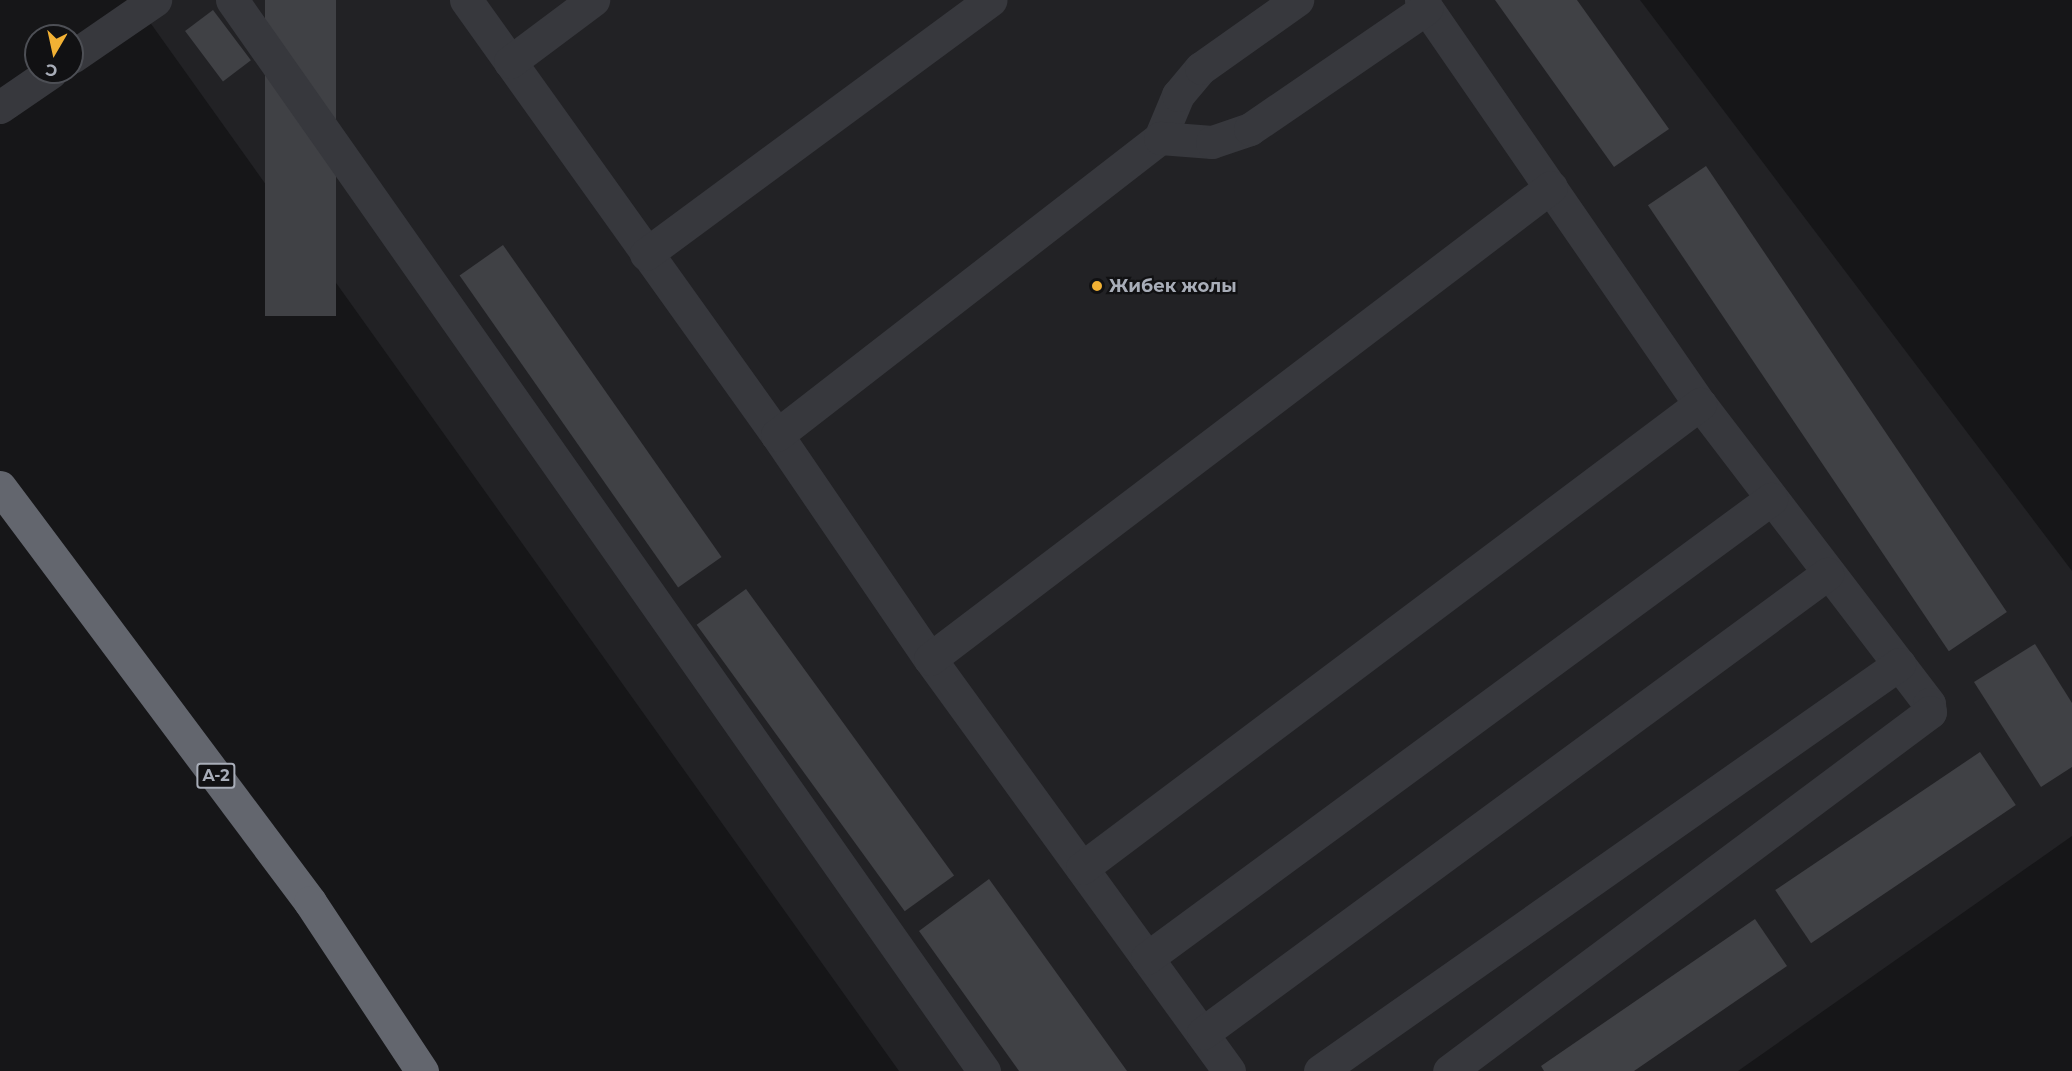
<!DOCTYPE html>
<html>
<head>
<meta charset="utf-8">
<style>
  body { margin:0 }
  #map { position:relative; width:2072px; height:1071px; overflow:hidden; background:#161618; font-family:Montserrat,sans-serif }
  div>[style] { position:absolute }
  .built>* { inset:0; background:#222225 }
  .building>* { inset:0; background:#404145; transform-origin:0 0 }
  .minor>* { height:33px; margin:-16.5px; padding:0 16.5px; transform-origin:16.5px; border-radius:16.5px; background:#37383d }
  .highway>* { height:33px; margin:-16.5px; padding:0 16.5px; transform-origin:16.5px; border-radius:16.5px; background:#63666e }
  .dots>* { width:16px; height:16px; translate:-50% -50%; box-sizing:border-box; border:3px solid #111113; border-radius:50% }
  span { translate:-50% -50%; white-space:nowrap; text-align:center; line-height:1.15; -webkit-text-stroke:4.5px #111113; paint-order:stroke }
  .shield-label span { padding:2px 4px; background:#111113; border:2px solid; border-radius:4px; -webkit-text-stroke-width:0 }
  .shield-label { font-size:16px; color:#a8adb8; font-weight:700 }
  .poi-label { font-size:18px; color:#a8adb8; font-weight:700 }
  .left { translate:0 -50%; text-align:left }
  .north { position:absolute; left:24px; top:24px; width:60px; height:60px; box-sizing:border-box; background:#111113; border:2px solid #4d4f55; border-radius:50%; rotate:189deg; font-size:16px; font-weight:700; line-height:24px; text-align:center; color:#a8adb8 }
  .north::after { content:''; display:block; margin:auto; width:21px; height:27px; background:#f2b134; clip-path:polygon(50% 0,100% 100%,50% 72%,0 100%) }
</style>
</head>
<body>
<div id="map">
  <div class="built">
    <i style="clip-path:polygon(134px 0,1640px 0,2072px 571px,2072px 836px,1738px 1071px,899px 1071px)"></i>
  </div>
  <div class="building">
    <i style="left:265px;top:0;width:71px;height:316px"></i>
    <i style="clip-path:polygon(1495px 0,1577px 0,1669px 129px,1614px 167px)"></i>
    <i style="left:213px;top:10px;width:63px;height:35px;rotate:53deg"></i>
    <i style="left:1706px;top:166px;width:538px;height:70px;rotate:56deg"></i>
    <i style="left:503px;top:245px;width:381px;height:53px;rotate:55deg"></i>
    <i style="left:746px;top:589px;width:354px;height:61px;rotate:54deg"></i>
    <i style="clip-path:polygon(2035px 644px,2072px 703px,2072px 767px,2041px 787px,1974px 682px)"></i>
    <i style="left:1980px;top:752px;width:64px;height:247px;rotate:56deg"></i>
    <i style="clip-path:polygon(989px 879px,1127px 1071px,1019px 1071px,919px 931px)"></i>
    <i style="clip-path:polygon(1755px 919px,1787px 966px,1634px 1071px,1544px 1071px,1541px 1066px)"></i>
  </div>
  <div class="minor">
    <i style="left:232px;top:0;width:1309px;rotate:54.93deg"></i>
    <i style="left:466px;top:0;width:535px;rotate:54.44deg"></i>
    <i style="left:777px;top:435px;width:271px;rotate:55.7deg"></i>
    <i style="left:930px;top:659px;width:509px;rotate:54.03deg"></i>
    <i style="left:1421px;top:0;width:491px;rotate:55.4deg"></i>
    <i style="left:1700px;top:404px;width:377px;rotate:52.6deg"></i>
    <i style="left:1929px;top:704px;width:8px;rotate:83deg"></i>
    <i style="left:1930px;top:712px;width:600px;rotate:143.26deg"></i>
    <i style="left:72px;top:57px;width:101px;rotate:-34.5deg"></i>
    <i style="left:510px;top:62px;width:104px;rotate:-36.8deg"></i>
    <i style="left:0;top:107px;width:62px;rotate:-34.5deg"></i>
    <i style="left:1160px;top:138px;width:47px;rotate:-67.3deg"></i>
    <i style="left:1178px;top:95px;width:35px;rotate:-50deg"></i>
    <i style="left:1201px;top:68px;width:118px;rotate:-35.3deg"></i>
    <i style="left:646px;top:254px;width:428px;rotate:-36.4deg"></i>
    <i style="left:777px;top:435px;width:485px;rotate:-37.8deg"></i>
    <i style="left:1160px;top:138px;width:52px;rotate:4.4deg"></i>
    <i style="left:1212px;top:142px;width:40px;rotate:-18.9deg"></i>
    <i style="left:1250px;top:129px;width:214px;rotate:-34.4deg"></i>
    <i style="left:930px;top:659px;width:780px;rotate:-37.24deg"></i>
    <i style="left:1082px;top:868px;width:773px;rotate:-36.9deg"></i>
    <i style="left:1147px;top:958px;width:775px;rotate:-36.34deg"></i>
    <i style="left:1203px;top:1033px;width:775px;rotate:-36.34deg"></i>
    <i style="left:1320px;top:1071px;width:708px;rotate:-35.1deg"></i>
  </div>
  <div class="highway">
    <i style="left:0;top:487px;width:518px;rotate:53.24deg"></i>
    <i style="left:310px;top:902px;width:203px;rotate:56.5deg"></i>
  </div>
  <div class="dots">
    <i style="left:1097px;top:286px;background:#f2b134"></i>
  </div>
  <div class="shield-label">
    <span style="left:216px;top:776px">A-2</span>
  </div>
  <div class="poi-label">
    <span class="left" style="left:1109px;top:286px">Жибек жолы</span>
  </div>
  <div class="north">С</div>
</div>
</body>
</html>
